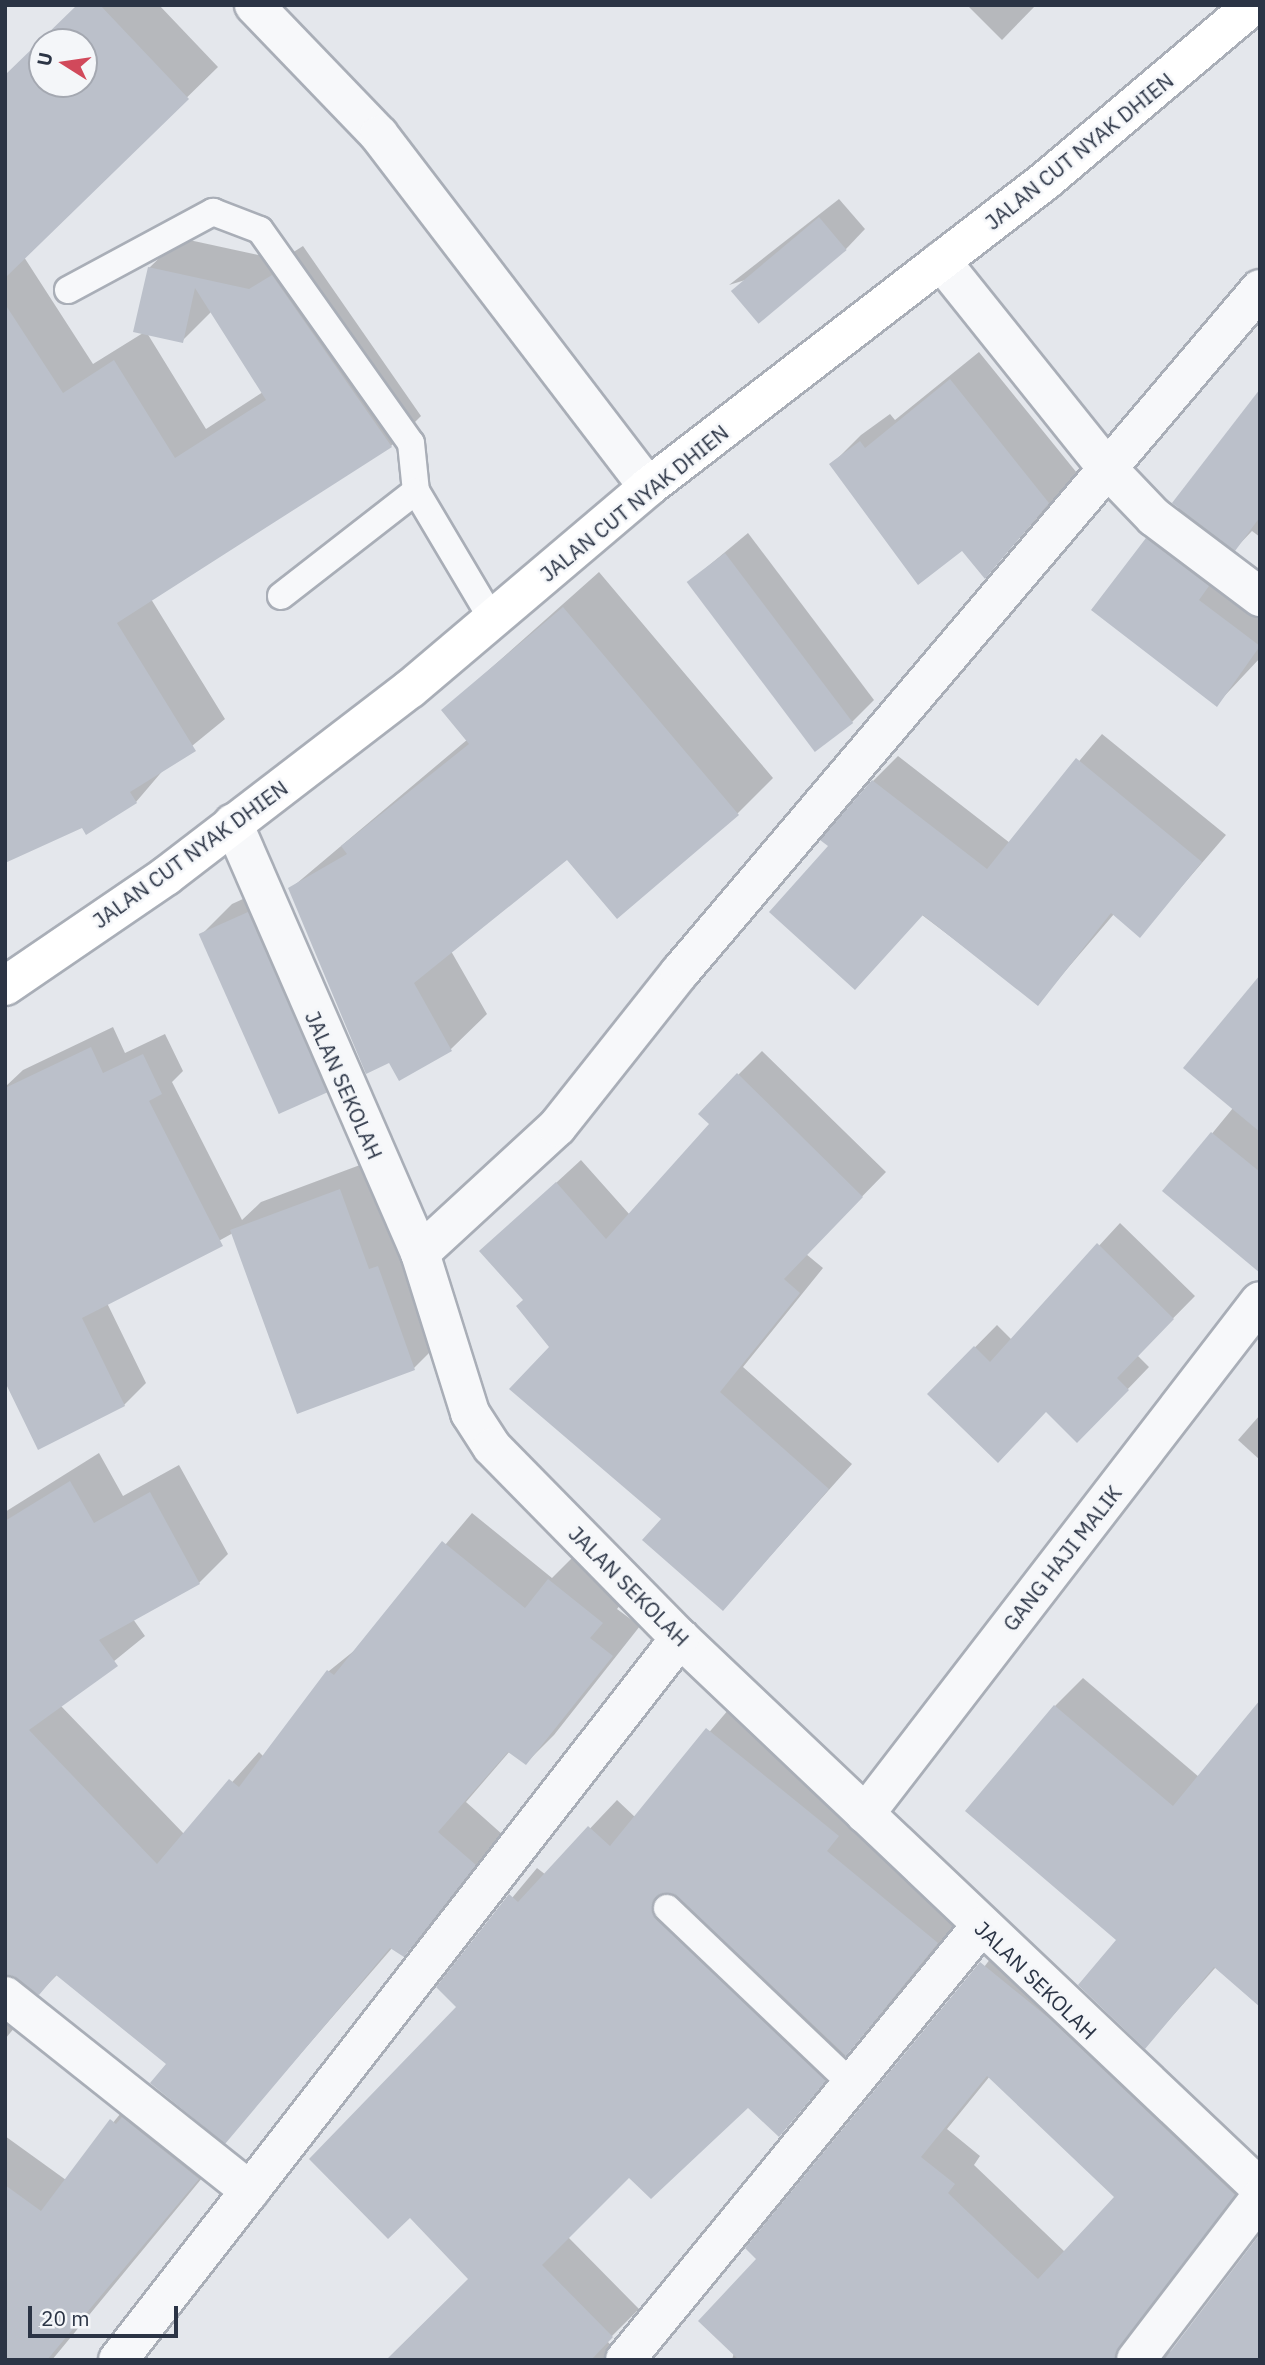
<!DOCTYPE html>
<html>
<head>
<meta charset="utf-8">
<style>
  body { margin:0 }
  #map { position:relative; width:1265px; height:2365px; overflow:hidden; background:#e4e7ec; font-family:"IBM Plex Sans",sans-serif }
  div>[style] { position:absolute }
  .shadow>* { inset:0; background:#0003 }
  .building>* { inset:0; background:#bbc0ca; transform-origin:0 0 }
  .roads { filter:drop-shadow(2px 0 #a9aeb7) drop-shadow(-2px 0 #a9aeb7) drop-shadow(0 2px #a9aeb7) drop-shadow(0 -2px #a9aeb7) }
  .service>* { height:26px; margin:-13px; padding:0 13px; transform-origin:13px; border-radius:13px; background:#f7f8fa }
  .minor>* { height:38px; margin:-19px; padding:0 19px; transform-origin:19px; border-radius:19px; background:#f7f8fa }
  .primary>* { height:38px; margin:-19px; padding:0 19px; transform-origin:19px; border-radius:19px; background:#fff }
  span { translate:-50% -50%; white-space:nowrap; text-align:center; line-height:1.15; -webkit-text-stroke:5px #f4f6f9; paint-order:stroke }
  .street-label { font-size:21px; color:#2b3445 }
  .frame { position:absolute; inset:0; border:7px solid #2b3445; pointer-events:none }
  .north { position:absolute; left:28px; top:28px; width:70px; height:70px; box-sizing:border-box; background:#f4f6f9; border:2px solid #a4a8b1; border-radius:50%; rotate:282deg; font-size:19px; font-weight:700; line-height:28px; text-align:center; color:#2b3445 }
  .north::after { content:''; display:block; margin:auto; width:24px; height:32px; background:#d1495b; clip-path:polygon(50% 0,100% 100%,50% 72%,0 100%) }
  .scale { position:absolute; left:28px; top:2306px; width:150px; height:32px; box-sizing:border-box; border:4px solid #2b3445; border-top:0; padding-left:9px; font-size:21px; line-height:24px; white-space:nowrap; color:#2b3445; -webkit-text-stroke:5px #f4f6f9; paint-order:stroke }
</style>
</head>
<body>
<div id="map">
  <div class="shadow">
    <i style="clip-path:polygon(evenodd,79px 5px,159px 5px,218px 67px,24px 257px,93px 364px,143px 333px,149px 268px,180px 238px,281px 260px,303px 246px,421px 416px,391px 446px,151px 599px,225px 719px,165px 768px,136px 802px,87px 833px,82px 826px,5px 861px,5px 76px,79px 5px,42px 42px,84px 42px,84px 84px,42px 84px,42px 42px,79px 5px,212px 311px,263px 392px,206px 429px,147px 333px,182px 341px,212px 311px)"></i>
    <i style="clip-path:polygon(967px 5px,1036px 5px,1002px 40px)"></i>
    <i style="clip-path:polygon(839px 199px,865px 229px,846px 249px,729px 285px)"></i>
    <i style="clip-path:polygon(979px 352px,1077px 473px,985px 577px,963px 549px,832px 464px,861px 435px,890px 414px,895px 420px)"></i>
    <i style="clip-path:polygon(1260px 395px,1260px 537px,1252px 531px,1234px 550px,1239px 554px,1229px 567px,1260px 591px,1260px 658px,1216px 705px,1147px 539px,1180px 507px)"></i>
    <i style="clip-path:polygon(748px 533px,874px 700px,852px 722px,689px 582px)"></i>
    <i style="clip-path:polygon(599px 572px,773px 778px,737px 814px,568px 858px,451px 951px,487px 1014px,451px 1049px,400px 1079px,290px 889px,468px 739px,444px 710px)"></i>
    <i style="clip-path:polygon(1102px 734px,1226px 835px,1140px 935px,1114px 914px,1038px 1003px,831px 846px,873px 781px,898px 756px,1010px 843px)"></i>
    <i style="clip-path:polygon(280px 882px,357px 1060px,326px 1092px,201px 935px,232px 904px)"></i>
    <i style="clip-path:polygon(1260px 978px,1260px 1257px,1165px 1191px,1233px 1108px)"></i>
    <i style="clip-path:polygon(113px 1027px,125px 1053px,165px 1034px,183px 1071px,172px 1082px,242px 1220px,261px 1202px,368px 1162px,442px 1340px,414px 1368px,233px 1233px,107px 1303px,146px 1383px,124px 1405px,39px 1447px,5px 1087px,23px 1070px)"></i>
    <i style="clip-path:polygon(762px 1051px,886px 1172px,806px 1254px,823px 1268px,743px 1367px,852px 1464px,723px 1609px,525px 1300px,482px 1251px,581px 1160px,630px 1215px,711px 1124px,738px 1075px)"></i>
    <i style="clip-path:polygon(1120px 1223px,1195px 1296px,1137px 1355px,1149px 1367px,1099px 1419px,929px 1394px,997px 1325px,1012px 1340px)"></i>
    <i style="clip-path:polygon(1260px 1415px,1260px 1460px,1238px 1440px)"></i>
    <i style="clip-path:polygon(99px 1453px,123px 1496px,179px 1465px,228px 1554px,199px 1583px,133px 1619px,145px 1636px,60px 1705px,185px 1835px,259px 1752px,264px 1757px,329px 1671px,360px 1646px,472px 1513px,552px 1578px,578px 1552px,630px 1593px,617px 1609px,640px 1626px,554px 1735px,526px 1763px,510px 1751px,466px 1802px,503px 1835px,432px 1926px,404px 1955px,393px 1947px,225px 2141px,168px 2064px,58px 1974px,39px 1993px,21px 1983px,38px 2000px,5px 2039px,5px 1512px)"></i>
    <i style="clip-path:polygon(1083px 1678px,1199px 1777px,1216px 1967px,1145px 2047px,1055px 1706px)"></i>
    <i style="clip-path:polygon(735px 1702px,964px 1915px,779px 2135px,748px 2106px,629px 2175px,568px 2237px,639px 2309px,607px 2341px,625px 2360px,423px 2360px,470px 2279px,459px 2007px,438px 1987px,537px 1868px,546px 1875px,617px 1800px,636px 1818px)"></i>
    <i style="clip-path:polygon(evenodd,1008px 1936px,1256px 2174px,1142px 2326px,984px 2360px,732px 2360px,758px 2259px,1008px 1936px,990px 2076px,1117px 2197px,1065px 2252px,974px 2165px,980px 2156px,947px 2129px,990px 2076px)"></i>
    <i style="clip-path:polygon(139px 2091px,226px 2149px,52px 2360px,5px 2360px,5px 2136px,66px 2180px)"></i>
    <i style="clip-path:polygon(1173px 2350px,1260px 2360px,1155px 2360px)"></i>
  </div>
  <div class="building">
    <i style="clip-path:polygon(evenodd,77px 5px,100px 5px,189px 99px,5px 278px,5px 75px,77px 5px,42px 42px,84px 42px,84px 84px,42px 84px,42px 42px)"></i>
    <i style="left:819px;top:217px;width:43px;height:115px;rotate:50deg"></i>
    <i style="clip-path:polygon(148px 267px,249px 289px,272px 275px,392px 447px,117px 623px,196px 751px,130px 792px,137px 803px,86px 835px,82px 828px,5px 863px,5px 304px,63px 393px,114px 360px,175px 458px,266px 400px,195px 288px,183px 343px,133px 332px)"></i>
    <i style="clip-path:polygon(950px 379px,1049px 503px,985px 579px,962px 551px,918px 585px,829px 464px,860px 441px,865px 448px)"></i>
    <i style="clip-path:polygon(1260px 389px,1260px 517px,1235px 551px,1172px 503px)"></i>
    <i style="clip-path:polygon(1146px 538px,1209px 586px,1199px 600px,1260px 646px,1217px 707px,1091px 610px)"></i>
    <i style="left:725px;top:553px;width:213px;height:48px;rotate:53deg"></i>
    <i style="clip-path:polygon(563px 607px,739px 815px,617px 919px,567px 860px,414px 983px,452px 1051px,399px 1081px,389px 1063px,366px 1074px,288px 888px,347px 854px,341px 846px,469px 744px,441px 710px)"></i>
    <i style="clip-path:polygon(1076px 758px,1202px 862px,1140px 938px,1111px 913px,1038px 1006px,923px 915px,855px 990px,769px 912px,828px 846px,820px 840px,872px 780px,987px 869px)"></i>
    <i style="left:248px;top:912px;width:197px;height:54px;rotate:66deg"></i>
    <i style="clip-path:polygon(1260px 975px,1260px 1132px,1183px 1068px)"></i>
    <i style="clip-path:polygon(91px 1047px,103px 1073px,143px 1054px,162px 1094px,149px 1101px,223px 1246px,82px 1318px,125px 1406px,38px 1450px,5px 1382px,5px 1088px)"></i>
    <i style="clip-path:polygon(737px 1073px,863px 1197px,784px 1279px,800px 1293px,720px 1392px,829px 1489px,723px 1611px,642px 1540px,661px 1519px,509px 1389px,549px 1347px,516px 1306px,523px 1300px,479px 1251px,556px 1182px,606px 1239px,709px 1124px,698px 1114px)"></i>
    <i style="clip-path:polygon(1211px 1132px,1260px 1172px,1260px 1273px,1162px 1191px)"></i>
    <i style="clip-path:polygon(340px 1189px,369px 1269px,378px 1266px,415px 1370px,297px 1414px,230px 1230px)"></i>
    <i style="clip-path:polygon(1097px 1243px,1174px 1319px,1117px 1378px,1129px 1390px,1077px 1443px,1046px 1412px,998px 1463px,927px 1394px,974px 1346px,990px 1362px)"></i>
    <i style="clip-path:polygon(70px 1481px,94px 1523px,150px 1492px,200px 1584px,99px 1640px,118px 1666px,29px 1730px,157px 1864px,229px 1779px,239px 1787px,327px 1670px,334px 1675px,442px 1541px,525px 1608px,548px 1579px,603px 1623px,590px 1638px,613px 1656px,526px 1765px,508px 1752px,438px 1832px,476px 1865px,404px 1957px,390px 1948px,225px 2144px,150px 2083px,166px 2064px,56px 1975px,39px 1995px,5px 1975px,5px 1521px)"></i>
    <i style="clip-path:polygon(1260px 1700px,1260px 2007px,1214px 1967px,1145px 2049px,1078px 1985px,1116px 1940px,965px 1811px,1054px 1705px,1173px 1806px)"></i>
    <i style="clip-path:polygon(706px 1728px,839px 1836px,827px 1851px,938px 1943px,846px 2056px,678px 1897px,656px 1897px,656px 1919px,826px 2081px,779px 2137px,748px 2108px,651px 2199px,629px 2178px,542px 2265px,613px 2337px,591px 2360px,386px 2360px,468px 2279px,410px 2218px,388px 2239px,309px 2159px,456px 2007px,436px 1987px,509px 1894px,518px 1902px,588px 1826px,610px 1846px)"></i>
    <i style="clip-path:polygon(evenodd,980px 1962px,1050px 2019px,1235px 2195px,1115px 2360px,739px 2360px,698px 2321px,756px 2259px,745px 2248px,980px 1962px,987px 2076px,1114px 2197px,1038px 2279px,948px 2193px,955px 2184px,921px 2157px,987px 2076px)"></i>
    <i style="clip-path:polygon(122px 2117px,199px 2179px,47px 2360px,5px 2360px,5px 2185px,41px 2211px,110px 2119px,116px 2124px)"></i>
    <i style="clip-path:polygon(1260px 2234px,1260px 2360px,1164px 2360px)"></i>
  </div>
  <div class="roads">
    <div class="service">
      <i style="left:68px;top:290px;width:165px;rotate:-28.3deg"></i>
      <i style="left:213px;top:212px;width:50px;rotate:21deg"></i>
      <i style="left:260px;top:230px;width:261px;rotate:54.7deg"></i>
      <i style="left:411px;top:443px;width:48px;rotate:84.1deg"></i>
      <i style="left:416px;top:491px;width:149px;rotate:59.3deg"></i>
      <i style="left:281px;top:596px;width:171px;rotate:-37.9deg"></i>
      <i style="left:667px;top:1908px;width:255px;rotate:43.6deg"></i>
    </div>
    <div class="minor">
      <i style="left:254px;top:5px;width:180px;rotate:46.1deg"></i>
      <i style="left:379px;top:135px;width:443px;rotate:52.6deg"></i>
      <i style="left:941px;top:261px;width:265px;rotate:51.3deg"></i>
      <i style="left:1107px;top:468px;width:68px;rotate:46.2deg"></i>
      <i style="left:1154px;top:517px;width:133px;rotate:37deg"></i>
      <i style="left:233px;top:823px;width:469px;rotate:66.5deg"></i>
      <i style="left:420px;top:1253px;width:168px;rotate:72.6deg"></i>
      <i style="left:470px;top:1413px;width:40px;rotate:57.1deg"></i>
      <i style="left:492px;top:1447px;width:268px;rotate:45.5deg"></i>
      <i style="left:680px;top:1638px;width:799px;rotate:43.48deg"></i>
      <i style="left:420px;top:1253px;width:186px;rotate:-42.6deg"></i>
      <i style="left:557px;top:1127px;width:198px;rotate:-51.6deg"></i>
      <i style="left:680px;top:972px;width:896px;rotate:-49.66deg"></i>
      <i style="left:865px;top:1814px;width:647px;rotate:-52.4deg"></i>
      <i style="left:5px;top:1996px;width:313px;rotate:38.5deg"></i>
      <i style="left:118px;top:2360px;width:915px;rotate:-52.1deg"></i>
      <i style="left:625px;top:2360px;width:560px;rotate:-50.65deg"></i>
      <i style="left:1136px;top:2360px;width:204px;rotate:-52.6deg"></i>
    </div>
    <div class="primary">
      <i style="left:5px;top:986px;width:195px;rotate:-34.3deg"></i>
      <i style="left:166px;top:876px;width:307px;rotate:-37.5deg"></i>
      <i style="left:410px;top:689px;width:312px;rotate:-40.3deg"></i>
      <i style="left:648px;top:487px;width:501px;rotate:-37.62deg"></i>
      <i style="left:1045px;top:181px;width:272px;rotate:-40.2deg"></i>
    </div>
  </div>
  <div class="street-label">
    <span style="left:1079px;top:151px;rotate:-39deg">JALAN CUT NYAK DHIEN</span>
    <span style="left:634px;top:503px;rotate:-39deg">JALAN CUT NYAK DHIEN</span>
    <span style="left:190px;top:854px;rotate:-36deg">JALAN CUT NYAK DHIEN</span>
    <span style="left:344px;top:1085px;rotate:66deg">JALAN SEKOLAH</span>
    <span style="left:1062px;top:1558px;rotate:-52deg">GANG HAJI MALIK</span>
    <span style="left:629px;top:1586px;rotate:45deg">JALAN SEKOLAH</span>
    <span style="left:1036px;top:1980px;rotate:44deg">JALAN SEKOLAH</span>
  </div>
  <div class="frame"></div>
  <div class="north">U</div>
  <div class="scale">20 m</div>
</div>
</body>
</html>
